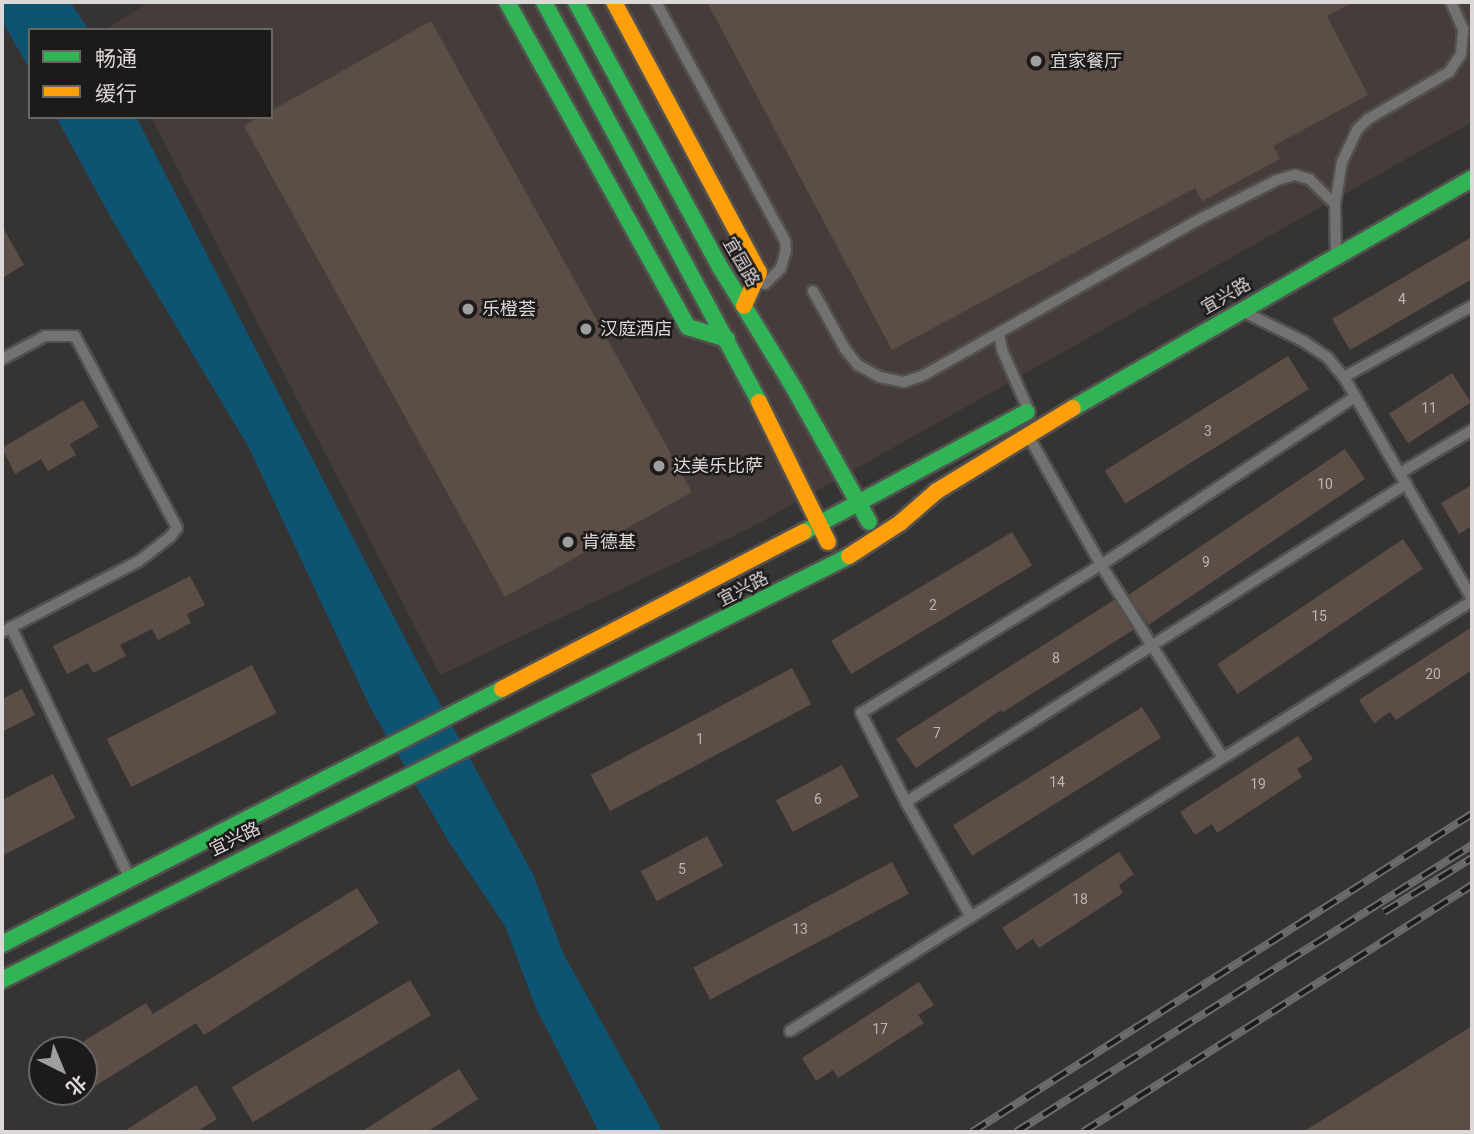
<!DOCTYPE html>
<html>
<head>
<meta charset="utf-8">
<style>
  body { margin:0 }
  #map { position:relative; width:1474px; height:1134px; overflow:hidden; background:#363432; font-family:Roboto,"Noto Sans SC",sans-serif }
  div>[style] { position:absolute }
  .built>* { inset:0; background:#463d3a }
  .water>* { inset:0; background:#0e5472 }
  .building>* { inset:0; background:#5c4d47; transform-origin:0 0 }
  .roads { filter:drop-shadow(2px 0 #535150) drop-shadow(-2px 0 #535150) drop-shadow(0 2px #535150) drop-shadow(0 -2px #535150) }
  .lane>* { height:10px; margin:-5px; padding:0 5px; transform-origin:5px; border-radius:5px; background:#737271 }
  .fast>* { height:16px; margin:-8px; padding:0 8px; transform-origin:8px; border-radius:8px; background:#30b455 }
  .slow>* { height:16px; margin:-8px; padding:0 8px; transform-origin:8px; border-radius:8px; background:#ff9f0a }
  .rail>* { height:8px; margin-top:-4px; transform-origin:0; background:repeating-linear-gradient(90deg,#1d1b1a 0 16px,#6d6c6b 0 32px); box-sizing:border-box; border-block:2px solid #6d6c6b }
  .dots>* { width:19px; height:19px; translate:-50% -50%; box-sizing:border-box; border:4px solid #1d1b1a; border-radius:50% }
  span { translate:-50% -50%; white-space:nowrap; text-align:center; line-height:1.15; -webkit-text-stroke:5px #1d1b1a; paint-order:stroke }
  .number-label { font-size:14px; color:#bbb5b3 }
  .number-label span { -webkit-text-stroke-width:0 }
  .poi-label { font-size:18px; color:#dbd8d7 }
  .left { translate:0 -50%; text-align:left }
  .street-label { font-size:18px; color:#dbd8d7 }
  .frame { position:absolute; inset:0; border:4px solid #dbd8d7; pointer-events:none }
  .legend { position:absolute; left:28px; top:28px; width:245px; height:91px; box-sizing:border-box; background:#1d1b1a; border:2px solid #696766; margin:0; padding:9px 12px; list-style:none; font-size:21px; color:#dbd8d7 }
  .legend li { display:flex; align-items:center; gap:14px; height:35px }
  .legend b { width:35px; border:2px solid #696766 }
  .north { position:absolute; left:28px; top:1036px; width:70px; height:70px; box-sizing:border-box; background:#1d1b1a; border:2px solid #696766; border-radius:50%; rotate:137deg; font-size:19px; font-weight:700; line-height:28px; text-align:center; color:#dbd8d7 }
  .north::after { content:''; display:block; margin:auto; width:24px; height:32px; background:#a19f9d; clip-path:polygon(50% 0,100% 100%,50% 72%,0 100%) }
</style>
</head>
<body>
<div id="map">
  <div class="built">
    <i style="clip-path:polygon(150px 2px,1472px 2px,1472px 122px,752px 527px,440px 675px,151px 117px,271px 117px,271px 30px,105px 30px)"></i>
  </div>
  <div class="water">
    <i style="clip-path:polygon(2px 2px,70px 2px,89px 30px,30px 30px,30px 70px,2px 21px)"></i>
    <i style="clip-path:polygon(56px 117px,136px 117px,413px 654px,533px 874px,563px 953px,663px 1132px,599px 1132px,535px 1006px,506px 928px,449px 842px,371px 709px,248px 446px,111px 218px)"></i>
  </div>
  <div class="building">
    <i style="clip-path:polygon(707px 2px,1353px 2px,1327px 16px,1368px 95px,1273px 146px,1280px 159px,1202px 201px,1195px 188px,892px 350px)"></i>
    <i style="clip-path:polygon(431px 21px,692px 492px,505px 597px,244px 126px,259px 117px,271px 117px,271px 111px)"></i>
    <i style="clip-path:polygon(2px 226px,24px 265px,2px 278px)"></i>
    <i style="clip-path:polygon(1472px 237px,1472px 279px,1350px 350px,1332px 319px)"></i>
    <i style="left:1288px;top:356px;width:39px;height:216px;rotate:58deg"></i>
    <i style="left:1452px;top:373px;width:35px;height:75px;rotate:57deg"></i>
    <i style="clip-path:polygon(83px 400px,99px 427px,70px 444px,76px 455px,48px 471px,41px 459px,15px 474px,2px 448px)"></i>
    <i style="left:1345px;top:449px;width:36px;height:261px;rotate:56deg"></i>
    <i style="clip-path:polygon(1472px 485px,1472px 526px,1459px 534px,1441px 503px)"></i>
    <i style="left:1012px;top:532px;width:39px;height:211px;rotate:59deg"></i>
    <i style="left:1403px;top:539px;width:36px;height:224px;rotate:56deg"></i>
    <i style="clip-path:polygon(190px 576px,205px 605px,187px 614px,191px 623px,158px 640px,152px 629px,120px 645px,126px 656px,93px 673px,88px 663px,67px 674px,53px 646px)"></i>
    <i style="clip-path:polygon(1114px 600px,1133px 630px,1003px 712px,1001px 710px,916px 768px,896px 739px)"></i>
    <i style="clip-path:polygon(1472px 627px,1472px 670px,1396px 720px,1390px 712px,1374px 723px,1359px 700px)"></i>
    <i style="left:252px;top:665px;width:54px;height:163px;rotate:63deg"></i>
    <i style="left:792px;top:668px;width:41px;height:228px;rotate:62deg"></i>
    <i style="clip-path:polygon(22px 689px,35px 715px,2px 732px,2px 699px)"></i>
    <i style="left:1142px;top:707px;width:36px;height:223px;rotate:58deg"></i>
    <i style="clip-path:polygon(1298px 736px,1313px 759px,1297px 769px,1302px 777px,1217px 833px,1212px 824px,1195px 835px,1180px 812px)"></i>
    <i style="left:842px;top:765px;width:36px;height:75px;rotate:62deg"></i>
    <i style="clip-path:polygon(53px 774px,75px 818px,2px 856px,2px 800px)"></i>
    <i style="left:707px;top:836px;width:34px;height:75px;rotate:62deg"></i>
    <i style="clip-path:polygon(1119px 852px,1134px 874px,1119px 885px,1123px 893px,1039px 948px,1033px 939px,1017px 950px,1002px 928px)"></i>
    <i style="left:892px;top:862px;width:36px;height:225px;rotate:62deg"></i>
    <i style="clip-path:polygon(357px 888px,379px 923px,204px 1035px,196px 1023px,84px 1093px,84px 1041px,146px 1003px,153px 1014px)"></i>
    <i style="left:410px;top:980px;width:41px;height:208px;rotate:59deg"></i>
    <i style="clip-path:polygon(919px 982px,934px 1005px,918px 1015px,924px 1023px,838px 1078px,833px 1070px,816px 1081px,802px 1058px)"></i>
    <i style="clip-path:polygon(1472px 1026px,1472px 1132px,1303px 1132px)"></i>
    <i style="clip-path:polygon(459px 1069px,478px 1099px,427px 1132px,361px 1132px)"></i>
    <i style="clip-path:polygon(196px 1085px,217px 1119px,196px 1132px,123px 1132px)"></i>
  </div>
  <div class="roads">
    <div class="lane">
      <i style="left:656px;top:2px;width:272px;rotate:61.6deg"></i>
      <i style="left:785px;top:241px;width:9px;rotate:84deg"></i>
      <i style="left:786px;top:250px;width:19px;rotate:106deg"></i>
      <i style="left:781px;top:268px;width:23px;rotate:135deg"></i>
      <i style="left:1336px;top:253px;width:49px;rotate:-91.2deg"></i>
      <i style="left:1335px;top:204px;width:43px;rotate:-80.5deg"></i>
      <i style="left:1342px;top:162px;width:35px;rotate:-65deg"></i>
      <i style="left:1357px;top:130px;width:16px;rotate:-45deg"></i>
      <i style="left:1368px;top:119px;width:94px;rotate:-30.1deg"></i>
      <i style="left:1449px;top:72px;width:22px;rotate:-56deg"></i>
      <i style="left:1461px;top:54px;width:25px;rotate:-85deg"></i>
      <i style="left:1463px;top:29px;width:30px;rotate:-114deg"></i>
      <i style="left:813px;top:291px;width:66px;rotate:61.1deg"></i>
      <i style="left:845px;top:349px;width:21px;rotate:51deg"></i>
      <i style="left:858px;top:365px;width:25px;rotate:29deg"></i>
      <i style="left:880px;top:377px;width:25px;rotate:12deg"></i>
      <i style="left:904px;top:382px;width:21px;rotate:-19deg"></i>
      <i style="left:924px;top:375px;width:313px;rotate:-29.5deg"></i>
      <i style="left:1196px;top:221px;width:91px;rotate:-26.8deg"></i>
      <i style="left:1277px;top:180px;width:19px;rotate:-16deg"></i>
      <i style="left:1295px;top:175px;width:15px;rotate:16deg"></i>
      <i style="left:1309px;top:179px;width:36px;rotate:44deg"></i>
      <i style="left:1246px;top:313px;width:64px;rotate:26.2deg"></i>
      <i style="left:1303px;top:341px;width:29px;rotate:34deg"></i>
      <i style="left:1327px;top:357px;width:26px;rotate:50deg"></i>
      <i style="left:1344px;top:377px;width:256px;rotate:60deg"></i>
      <i style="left:999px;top:334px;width:16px;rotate:79deg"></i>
      <i style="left:1002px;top:350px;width:64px;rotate:66.2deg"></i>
      <i style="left:2px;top:359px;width:49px;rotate:-28.1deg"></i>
      <i style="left:45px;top:336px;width:30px"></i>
      <i style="left:75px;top:336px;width:217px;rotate:62deg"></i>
      <i style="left:177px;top:528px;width:10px;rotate:127deg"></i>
      <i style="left:171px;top:536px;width:41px;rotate:142deg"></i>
      <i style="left:139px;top:561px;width:154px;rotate:152.6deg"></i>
      <i style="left:1344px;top:377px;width:146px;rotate:-29deg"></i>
      <i style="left:1029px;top:437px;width:147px;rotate:60.6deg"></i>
      <i style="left:1101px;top:565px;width:228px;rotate:57.7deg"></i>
      <i style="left:1400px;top:473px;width:84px;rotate:-30.8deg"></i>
      <i style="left:11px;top:627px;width:276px;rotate:64.7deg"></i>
      <i style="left:906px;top:802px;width:593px;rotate:-32.46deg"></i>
      <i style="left:971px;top:917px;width:132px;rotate:-119.5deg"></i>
      <i style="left:906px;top:802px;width:100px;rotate:-116.8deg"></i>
      <i style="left:861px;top:713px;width:282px;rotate:-31.7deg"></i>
      <i style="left:1101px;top:565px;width:305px;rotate:-33.5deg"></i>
      <i style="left:790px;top:1031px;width:806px;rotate:-32.23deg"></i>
    </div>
    <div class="fast">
      <i style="left:507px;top:2px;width:372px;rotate:60.9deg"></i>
      <i style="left:688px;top:327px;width:41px;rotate:17.1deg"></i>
      <i style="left:544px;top:2px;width:454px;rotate:61.7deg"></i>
      <i style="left:576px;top:2px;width:302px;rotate:61.5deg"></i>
      <i style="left:720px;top:267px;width:144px;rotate:58.6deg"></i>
      <i style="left:795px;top:390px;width:151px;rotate:60.7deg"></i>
      <i style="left:1073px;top:408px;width:460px;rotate:-29.9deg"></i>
      <i style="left:804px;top:532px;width:253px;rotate:-28.3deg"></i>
      <i style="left:2px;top:944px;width:561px;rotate:-27.02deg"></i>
      <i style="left:2px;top:980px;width:947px;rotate:-26.59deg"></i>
    </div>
    <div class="slow">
      <i style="left:614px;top:2px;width:306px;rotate:61.8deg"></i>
      <i style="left:759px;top:272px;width:37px;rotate:114deg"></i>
      <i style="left:759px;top:402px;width:156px;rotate:63.8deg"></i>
      <i style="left:849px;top:556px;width:61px;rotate:-32.9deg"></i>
      <i style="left:900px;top:523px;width:49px;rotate:-40.9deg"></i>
      <i style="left:937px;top:491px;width:159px;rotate:-31.4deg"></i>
      <i style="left:502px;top:689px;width:340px;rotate:-27.5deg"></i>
    </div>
  </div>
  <div class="rail">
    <i style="left:1384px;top:912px;width:103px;rotate:-31.5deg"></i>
    <i style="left:972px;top:1132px;width:593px;rotate:-32.46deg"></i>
    <i style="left:1016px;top:1132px;width:539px;rotate:-32.19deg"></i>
    <i style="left:1083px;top:1132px;width:461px;rotate:-32.4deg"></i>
  </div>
  <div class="dots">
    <i style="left:1036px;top:61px;background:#a19f9d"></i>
    <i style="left:468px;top:309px;background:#a19f9d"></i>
    <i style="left:586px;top:329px;background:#a19f9d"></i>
    <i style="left:659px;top:466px;background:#a19f9d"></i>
    <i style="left:568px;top:542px;background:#a19f9d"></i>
  </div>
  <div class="number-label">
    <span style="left:1402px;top:299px">4</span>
    <span style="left:1429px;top:408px">11</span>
    <span style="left:1208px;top:431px">3</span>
    <span style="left:1325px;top:484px">10</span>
    <span style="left:1206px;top:562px">9</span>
    <span style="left:933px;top:605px">2</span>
    <span style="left:1319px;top:616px">15</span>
    <span style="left:1056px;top:658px">8</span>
    <span style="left:1433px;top:674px">20</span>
    <span style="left:937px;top:733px">7</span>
    <span style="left:700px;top:739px">1</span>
    <span style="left:1057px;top:782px">14</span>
    <span style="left:1258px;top:784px">19</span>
    <span style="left:818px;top:799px">6</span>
    <span style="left:682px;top:869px">5</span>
    <span style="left:1080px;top:899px">18</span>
    <span style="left:800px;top:929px">13</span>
    <span style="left:880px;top:1029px">17</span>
  </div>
  <div class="poi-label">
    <span class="left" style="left:1050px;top:61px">宜家餐厅</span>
    <span class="left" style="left:482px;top:309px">乐橙荟</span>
    <span class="left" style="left:600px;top:329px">汉庭酒店</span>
    <span class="left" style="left:673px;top:466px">达美乐比萨</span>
    <span class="left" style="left:582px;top:542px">肯德基</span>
  </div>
  <div class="street-label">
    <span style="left:741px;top:262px;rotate:60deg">宜园路</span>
    <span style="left:1226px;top:296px;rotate:-30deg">宜兴路</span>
    <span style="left:743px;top:589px;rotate:-27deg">宜兴路</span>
    <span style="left:235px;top:839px;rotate:-26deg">宜兴路</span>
  </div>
  <div class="frame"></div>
  <ul class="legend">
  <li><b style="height:9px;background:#30b455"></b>畅通</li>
  <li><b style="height:9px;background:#ff9f0a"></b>缓行</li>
  </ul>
  <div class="north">北</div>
</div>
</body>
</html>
